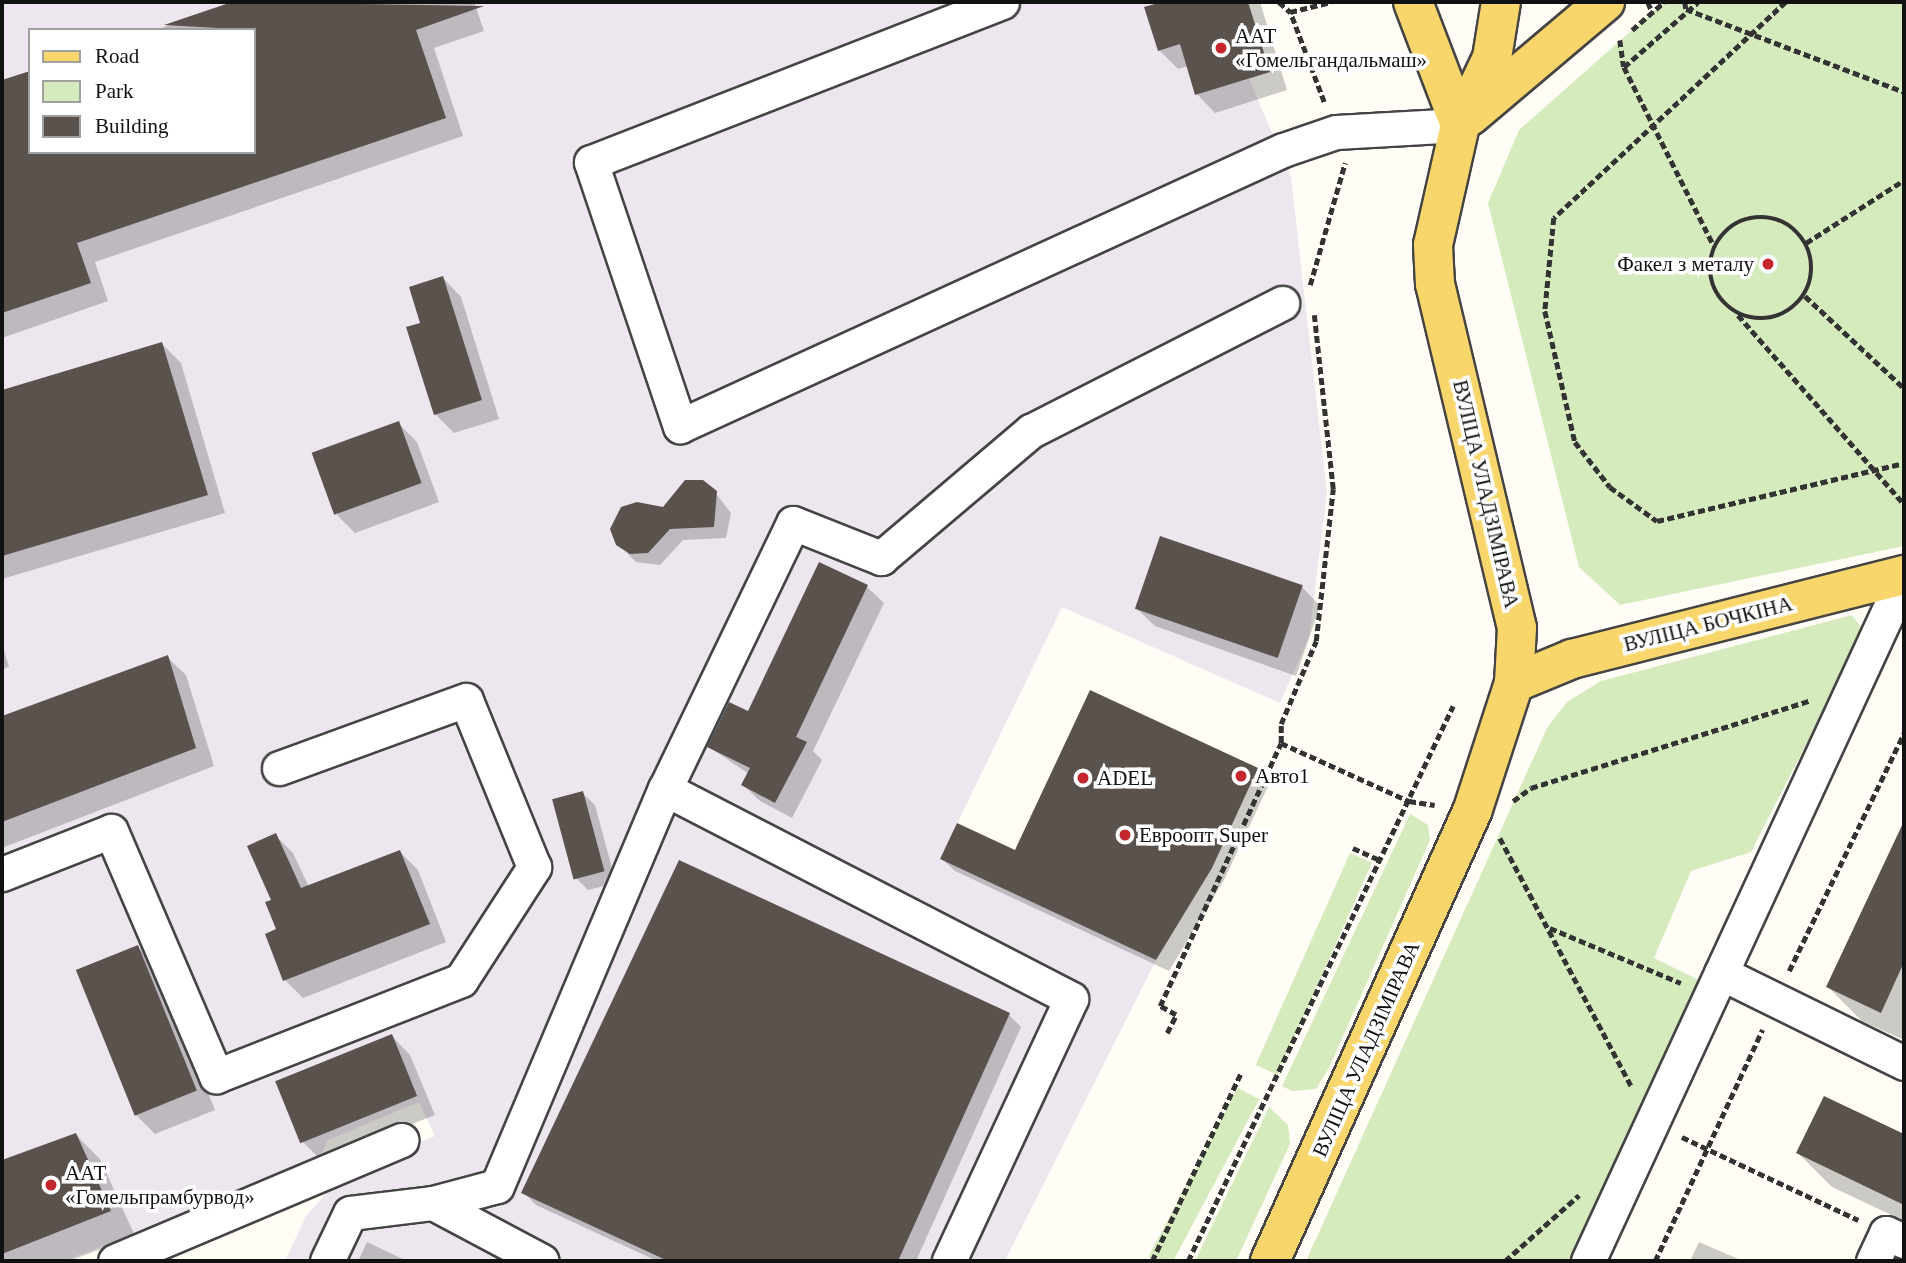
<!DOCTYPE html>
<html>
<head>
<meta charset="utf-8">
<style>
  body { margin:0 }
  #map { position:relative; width:1906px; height:1263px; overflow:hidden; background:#fffdf5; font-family:"Times New Roman",serif }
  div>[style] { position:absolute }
  .industrial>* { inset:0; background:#eee6ef }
  .green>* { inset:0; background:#d5ebbd; transform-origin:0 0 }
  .shadow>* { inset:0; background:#0003 }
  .building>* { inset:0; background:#5a524d; transform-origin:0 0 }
  .path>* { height:4.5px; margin-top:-2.25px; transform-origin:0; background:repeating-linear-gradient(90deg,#333 0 7px,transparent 0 10.5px) }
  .path>.ring { margin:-2.25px; padding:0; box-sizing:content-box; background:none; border:4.5px solid #333; border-radius:50% }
  .roads { filter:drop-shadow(2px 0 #444) drop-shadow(-2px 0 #444) drop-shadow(0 2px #444) drop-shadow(0 -2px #444) }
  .minor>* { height:33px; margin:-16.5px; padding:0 16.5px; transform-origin:16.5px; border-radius:16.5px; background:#fff }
  .major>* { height:38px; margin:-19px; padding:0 19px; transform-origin:19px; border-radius:19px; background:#f9d66b }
  .dots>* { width:19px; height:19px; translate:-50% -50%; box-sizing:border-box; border:4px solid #fff; border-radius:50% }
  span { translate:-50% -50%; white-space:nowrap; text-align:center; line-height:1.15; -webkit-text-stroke:7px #fff; paint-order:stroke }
  .poi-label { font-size:21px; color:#111 }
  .left { translate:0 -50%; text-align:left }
  .right { translate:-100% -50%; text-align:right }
  .street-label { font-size:21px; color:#111 }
  .frame { position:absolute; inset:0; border:4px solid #111; pointer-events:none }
  .legend { position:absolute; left:28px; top:28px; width:228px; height:126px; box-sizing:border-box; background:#fff; border:2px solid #a0a0a0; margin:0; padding:9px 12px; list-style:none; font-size:21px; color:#111 }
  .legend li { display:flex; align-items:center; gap:14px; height:35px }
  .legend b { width:35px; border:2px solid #a0a0a0 }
</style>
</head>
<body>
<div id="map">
  <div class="industrial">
    <i style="clip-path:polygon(evenodd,2px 2px,1248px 2px,1270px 72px,1249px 79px,1291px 177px,1327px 493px,1309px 637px,1280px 703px,1062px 607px,940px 859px,1156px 960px,1005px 1261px,285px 1261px,306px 1216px,346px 1171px,435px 1136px,419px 1102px,328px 1140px,315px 1165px,63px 1261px,2px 1261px,2px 2px,30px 30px,254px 30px,254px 152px,30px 152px,30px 30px)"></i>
  </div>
  <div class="green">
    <i style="clip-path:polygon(1664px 2px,1904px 2px,1904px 546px,1620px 605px,1579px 567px,1488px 203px,1519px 130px)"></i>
    <i style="clip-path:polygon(1852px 615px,1864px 631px,1751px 852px,1691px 871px,1654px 958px,1705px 983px,1573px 1261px,1306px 1261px,1547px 728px,1567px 702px,1601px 681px)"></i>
    <i style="clip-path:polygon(1410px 814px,1428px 825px,1430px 840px,1329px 1068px,1316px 1089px,1292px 1091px,1282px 1086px)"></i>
    <i style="left:1350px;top:853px;width:24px;height:232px;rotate:24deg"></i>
    <i style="left:1238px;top:1088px;width:24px;height:191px;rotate:28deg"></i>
    <i style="clip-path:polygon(1269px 1107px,1288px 1125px,1290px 1144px,1236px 1261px,1195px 1261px)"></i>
  </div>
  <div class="shadow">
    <i style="clip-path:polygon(238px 2px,474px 2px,484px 31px,434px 48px,463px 136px,95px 262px,108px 301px,2px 338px,2px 82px,30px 72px,30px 152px,254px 152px,254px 30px,155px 30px)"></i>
    <i style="clip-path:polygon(1168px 2px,1260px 2px,1287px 90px,1215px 113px,1197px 94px,1188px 66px,1178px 69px,1159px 50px,1146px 9px)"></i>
    <i style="clip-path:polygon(443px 278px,461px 297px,499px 419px,454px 433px,435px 414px,422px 324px)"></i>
    <i style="clip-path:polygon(162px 344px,181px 363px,225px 513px,2px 579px,2px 391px)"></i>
    <i style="clip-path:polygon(398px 423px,417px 442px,439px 502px,355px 533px,337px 515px)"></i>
    <i style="clip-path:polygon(710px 486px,731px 513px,726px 538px,683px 540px,660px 565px,636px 562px,623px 549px,663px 509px)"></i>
    <i style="clip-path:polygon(820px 564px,867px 587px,884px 603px,813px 751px,822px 760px,792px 818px,760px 801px,743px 785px,749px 774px,709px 747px,749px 714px)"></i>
    <i style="clip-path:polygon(1302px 587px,1320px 606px,1296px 676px,1155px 626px,1136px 608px)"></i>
    <i style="clip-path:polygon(2px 644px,9px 667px,2px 669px)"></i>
    <i style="clip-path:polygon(167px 657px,186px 675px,214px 766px,2px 848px,2px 718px)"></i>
    <i style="clip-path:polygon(1091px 692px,1257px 769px,1270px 782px,1224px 880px,1169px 971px,955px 871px,942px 859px,1016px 852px)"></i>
    <i style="clip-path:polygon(582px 793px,595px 805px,616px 883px,588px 890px,576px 878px)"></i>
    <i style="clip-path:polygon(1904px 825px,1904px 1040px,1862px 1021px,1828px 987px)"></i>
    <i style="clip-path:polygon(275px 835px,293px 853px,309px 887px,400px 852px,418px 870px,446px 942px,303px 998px,285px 980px,274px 901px)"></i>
    <i style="clip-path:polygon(138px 947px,156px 966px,215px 1110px,155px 1134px,136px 1115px)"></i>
    <i style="clip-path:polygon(1009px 1015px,1021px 1027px,916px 1261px,657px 1261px,536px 1205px,523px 1192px)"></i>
    <i style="clip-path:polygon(392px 1036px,410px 1055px,435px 1115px,321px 1160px,302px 1141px)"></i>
    <i style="clip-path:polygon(1824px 1098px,1904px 1136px,1904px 1221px,1832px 1187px,1798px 1153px)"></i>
    <i style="clip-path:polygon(76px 1135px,100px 1159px,135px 1236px,69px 1261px,2px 1261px,2px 1161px)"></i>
    <i style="clip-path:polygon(367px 1242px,407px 1261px,358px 1261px)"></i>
    <i style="clip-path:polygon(1699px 1242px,1743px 1261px,1690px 1261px)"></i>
  </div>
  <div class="building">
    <i style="clip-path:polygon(232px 2px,484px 6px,416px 30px,446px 118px,77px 243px,91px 283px,2px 313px,2px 80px,30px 71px,30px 152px,254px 152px,254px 30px,164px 25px)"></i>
    <i style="clip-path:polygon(1162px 2px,1248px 2px,1270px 72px,1195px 95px,1180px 44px,1158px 51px,1144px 7px)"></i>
    <i style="clip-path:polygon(443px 276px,482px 400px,434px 415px,406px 327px,420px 323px,409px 287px)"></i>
    <i style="clip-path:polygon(162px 342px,208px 495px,2px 556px,2px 390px)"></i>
    <i style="left:399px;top:421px;width:66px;height:93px;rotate:70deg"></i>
    <i style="clip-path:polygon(685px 480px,703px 480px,717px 491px,714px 527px,670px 529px,648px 553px,630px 554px,616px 545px,610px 529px,621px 507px,637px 502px,663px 507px)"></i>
    <i style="left:1160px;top:536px;width:151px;height:77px;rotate:19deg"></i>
    <i style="clip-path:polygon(819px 562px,868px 585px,796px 737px,807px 742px,775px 803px,741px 785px,750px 768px,707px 747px,729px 702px,748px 711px)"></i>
    <i style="clip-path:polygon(168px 655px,196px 748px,2px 822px,2px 716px)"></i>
    <i style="clip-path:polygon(1090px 690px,1258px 768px,1212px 868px,1156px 960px,940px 859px,957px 823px,1015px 850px)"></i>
    <i style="left:583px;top:791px;width:83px;height:32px;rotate:75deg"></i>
    <i style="clip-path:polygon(1904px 821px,1904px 962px,1881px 1013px,1826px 987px)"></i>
    <i style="clip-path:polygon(276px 833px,301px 888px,400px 850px,430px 924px,283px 981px,265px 934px,276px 929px,265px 902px,271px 900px,247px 846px)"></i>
    <i style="clip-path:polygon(679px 860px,1010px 1013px,898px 1261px,668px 1261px,521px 1193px)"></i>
    <i style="left:138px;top:945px;width:157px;height:67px;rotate:68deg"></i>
    <i style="left:392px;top:1034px;width:67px;height:126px;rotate:68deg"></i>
    <i style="clip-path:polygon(1824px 1096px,1904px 1134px,1904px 1205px,1796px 1153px)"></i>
    <i style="clip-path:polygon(76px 1133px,111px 1211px,2px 1254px,2px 1160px)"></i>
  </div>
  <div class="path">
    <i style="left:1279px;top:2px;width:15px;rotate:42deg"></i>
    <i style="left:1648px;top:2px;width:11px;rotate:68deg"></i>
    <i style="left:1685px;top:2px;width:7px;rotate:82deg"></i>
    <i style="left:1686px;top:9px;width:233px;rotate:20.8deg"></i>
    <i style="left:1786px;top:2px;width:317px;rotate:137deg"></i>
    <i style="left:1554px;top:218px;width:93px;rotate:95.5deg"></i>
    <i style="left:1545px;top:311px;width:134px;rotate:77.1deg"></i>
    <i style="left:1575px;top:442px;width:57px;rotate:52.1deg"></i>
    <i style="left:1610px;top:487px;width:58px;rotate:35.9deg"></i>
    <i style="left:1657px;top:521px;width:254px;rotate:-13.2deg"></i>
    <i style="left:1632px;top:30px;width:43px;rotate:-41.2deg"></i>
    <i style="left:1620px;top:40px;width:27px;rotate:82deg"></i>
    <i style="left:1624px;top:67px;width:98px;rotate:-41.3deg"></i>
    <i style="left:1624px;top:67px;width:200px;rotate:63.3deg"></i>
    <i style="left:1324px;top:102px;width:96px;rotate:-110.7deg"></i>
    <i style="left:1290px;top:12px;width:42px;rotate:-13.7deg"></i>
    <i class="ring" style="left:1710px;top:217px;width:97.5px;height:97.5px"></i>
    <i style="left:1806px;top:243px;width:117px;rotate:-32.7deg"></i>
    <i style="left:1310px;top:285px;width:127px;rotate:-74deg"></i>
    <i style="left:1805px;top:296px;width:135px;rotate:42.9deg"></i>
    <i style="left:1738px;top:315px;width:252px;rotate:48.7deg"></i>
    <i style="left:1281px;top:743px;width:141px;rotate:24.4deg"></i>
    <i style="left:1409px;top:801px;width:26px;rotate:9deg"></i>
    <i style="left:1513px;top:801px;width:22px;rotate:-36deg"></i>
    <i style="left:1531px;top:788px;width:291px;rotate:-17.4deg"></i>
    <i style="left:1500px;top:838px;width:282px;rotate:62.1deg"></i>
    <i style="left:1353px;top:848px;width:30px;rotate:24deg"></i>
    <i style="left:1550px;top:928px;width:142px;rotate:22.8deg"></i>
    <i style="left:1789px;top:971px;width:264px;rotate:-64.2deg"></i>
    <i style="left:1167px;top:1033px;width:20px;rotate:-63deg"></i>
    <i style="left:1176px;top:1015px;width:18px;rotate:-151deg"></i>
    <i style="left:1160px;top:1006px;width:289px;rotate:-65.3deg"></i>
    <i style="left:1281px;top:743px;width:19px;rotate:-90deg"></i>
    <i style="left:1281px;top:724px;width:90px;rotate:-67.1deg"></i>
    <i style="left:1316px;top:641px;width:153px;rotate:-83.6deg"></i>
    <i style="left:1333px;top:489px;width:175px;rotate:-96.2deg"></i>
    <i style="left:1682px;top:1137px;width:195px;rotate:25.2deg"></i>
    <i style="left:1152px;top:1261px;width:208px;rotate:-64.7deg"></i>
    <i style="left:1188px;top:1261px;width:615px;rotate:-64.48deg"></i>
    <i style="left:1505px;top:1261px;width:99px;rotate:-41.7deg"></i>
    <i style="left:1655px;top:1261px;width:255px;rotate:-65.1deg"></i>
  </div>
  <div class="roads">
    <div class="minor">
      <i style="left:1002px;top:2px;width:441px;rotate:158.7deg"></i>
      <i style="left:591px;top:162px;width:279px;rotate:71.4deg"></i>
      <i style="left:680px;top:426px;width:663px;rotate:-24.59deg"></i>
      <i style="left:1283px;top:150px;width:56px;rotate:-18.8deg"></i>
      <i style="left:1336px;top:132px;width:124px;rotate:-3.2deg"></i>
      <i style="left:665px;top:789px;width:457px;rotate:27.3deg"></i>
      <i style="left:1071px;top:999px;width:289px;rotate:115deg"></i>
      <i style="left:2px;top:874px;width:117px;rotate:-21.5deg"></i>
      <i style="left:111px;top:831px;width:267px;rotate:66.8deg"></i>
      <i style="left:216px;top:1076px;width:263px;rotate:-21.4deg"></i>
      <i style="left:461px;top:980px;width:135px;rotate:-57.1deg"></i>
      <i style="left:534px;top:867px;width:180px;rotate:-112.2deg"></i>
      <i style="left:466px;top:700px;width:199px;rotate:160deg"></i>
      <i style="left:1721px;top:973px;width:204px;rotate:26.2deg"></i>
      <i style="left:433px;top:1203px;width:123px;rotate:28deg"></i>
      <i style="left:115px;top:1261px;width:311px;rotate:-22.9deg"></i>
      <i style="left:327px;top:1261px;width:53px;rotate:-64.4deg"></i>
      <i style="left:350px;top:1213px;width:84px;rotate:-6.9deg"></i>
      <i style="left:433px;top:1203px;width:66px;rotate:-14.9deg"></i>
      <i style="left:497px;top:1186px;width:431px;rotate:-67.1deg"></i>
      <i style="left:665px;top:789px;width:295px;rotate:-64.3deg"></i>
      <i style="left:793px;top:523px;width:95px;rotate:21.7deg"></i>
      <i style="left:881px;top:558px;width:197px;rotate:-40.3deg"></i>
      <i style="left:1031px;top:431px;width:282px;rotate:-27deg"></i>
      <i style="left:1588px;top:1261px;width:753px;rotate:-65.2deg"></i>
      <i style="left:1873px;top:1261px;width:31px;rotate:-65deg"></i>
      <i style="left:1886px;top:1233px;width:20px;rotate:24deg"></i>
    </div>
    <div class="major">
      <i style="left:1413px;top:2px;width:132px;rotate:69.1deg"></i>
      <i style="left:1470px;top:116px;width:177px;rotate:-40.2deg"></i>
      <i style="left:1514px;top:683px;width:63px;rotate:-22.5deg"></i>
      <i style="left:1572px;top:659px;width:342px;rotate:-14.2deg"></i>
      <i style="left:1270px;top:1261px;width:495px;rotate:-65.8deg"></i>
      <i style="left:1473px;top:809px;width:133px;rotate:-72deg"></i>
      <i style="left:1514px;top:683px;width:55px;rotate:-86.9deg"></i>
      <i style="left:1517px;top:628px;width:354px;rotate:-103.4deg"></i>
      <i style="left:1435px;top:284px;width:39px;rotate:-93deg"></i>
      <i style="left:1433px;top:245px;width:123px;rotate:-77.3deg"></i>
      <i style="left:1460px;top:125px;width:74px;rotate:-64.5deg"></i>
      <i style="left:1492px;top:58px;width:57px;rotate:-80.9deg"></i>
    </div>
  </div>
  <div class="dots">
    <i style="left:1221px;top:48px;background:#c4262e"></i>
    <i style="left:1768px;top:264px;background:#c4262e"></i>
    <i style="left:1241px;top:776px;background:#c4262e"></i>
    <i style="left:1083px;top:778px;background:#c4262e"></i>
    <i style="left:1125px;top:835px;background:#c4262e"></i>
    <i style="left:51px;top:1185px;background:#c4262e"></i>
  </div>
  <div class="poi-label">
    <span class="left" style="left:1235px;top:48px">ААТ<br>«Гомельгандальмаш»</span>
    <span class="right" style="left:1754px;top:264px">Факел з металу</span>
    <span class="left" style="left:1255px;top:776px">Авто1</span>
    <span class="left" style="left:1097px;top:778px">ADEL</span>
    <span class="left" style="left:1139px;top:835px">Евроопт Super</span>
    <span class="left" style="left:65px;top:1185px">ААТ<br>«Гомельпрамбурвод»</span>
  </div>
  <div class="street-label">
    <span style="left:1486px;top:494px;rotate:77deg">ВУЛІЦА УЛАДЗІМІРАВА</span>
    <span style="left:1708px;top:624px;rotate:-14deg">ВУЛІЦА БОЧКІНА</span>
    <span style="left:1366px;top:1049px;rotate:-66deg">ВУЛІЦА УЛАДЗІМІРАВА</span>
  </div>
  <div class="frame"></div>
  <ul class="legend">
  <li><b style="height:9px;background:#f9d66b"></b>Road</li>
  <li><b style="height:19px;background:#d5ebbd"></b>Park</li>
  <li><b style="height:19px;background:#5a524d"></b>Building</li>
  </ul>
</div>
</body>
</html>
